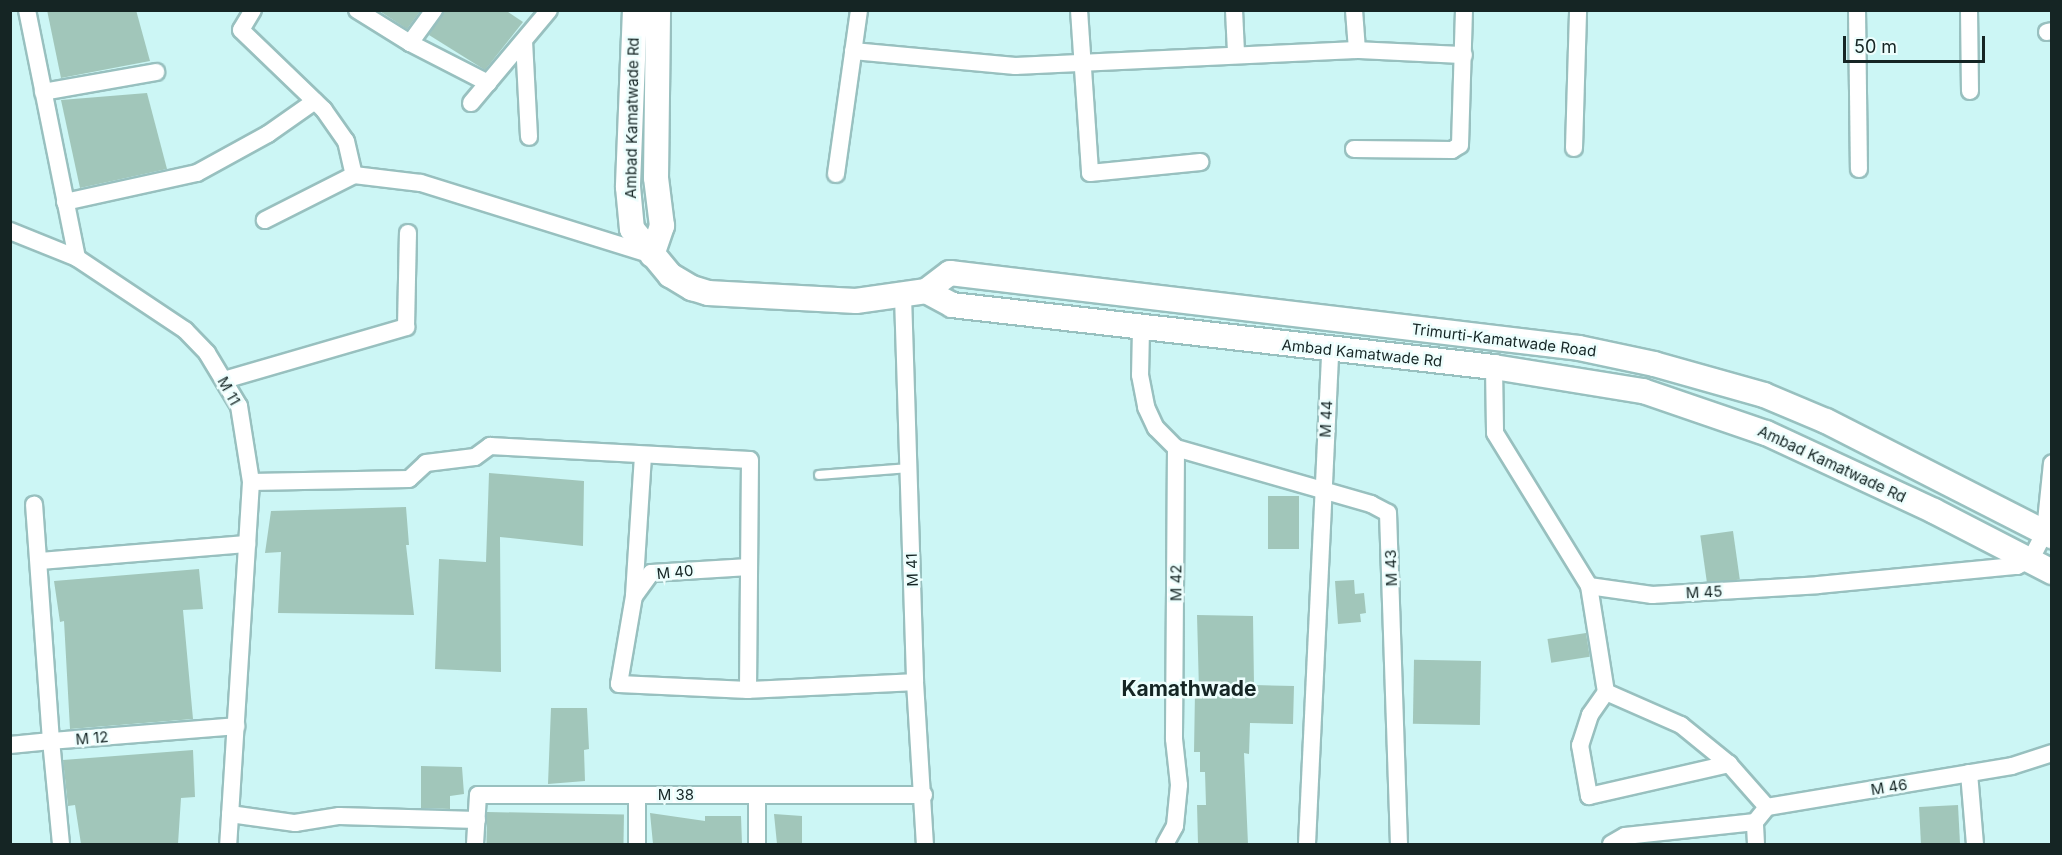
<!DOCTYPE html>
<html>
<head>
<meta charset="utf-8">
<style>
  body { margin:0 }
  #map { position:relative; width:2062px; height:855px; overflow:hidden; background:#ccf6f5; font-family:Inter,sans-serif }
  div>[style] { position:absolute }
  .building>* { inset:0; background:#a1c6ba; transform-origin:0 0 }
  .roads { filter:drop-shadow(2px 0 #98c0bf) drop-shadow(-2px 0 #98c0bf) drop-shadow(0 2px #98c0bf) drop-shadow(0 -2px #98c0bf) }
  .lane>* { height:8px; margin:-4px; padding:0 4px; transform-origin:4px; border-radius:4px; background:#fff }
  .street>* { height:16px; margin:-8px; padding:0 8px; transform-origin:8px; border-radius:8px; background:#fff }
  .secondary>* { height:24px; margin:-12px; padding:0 12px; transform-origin:12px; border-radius:12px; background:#fff }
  span { translate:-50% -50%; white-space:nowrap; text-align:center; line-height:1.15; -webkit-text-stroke:5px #edfefd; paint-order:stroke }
  .street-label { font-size:15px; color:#152524 }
  .district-label { font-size:21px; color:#152524; font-weight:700 }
  .frame { position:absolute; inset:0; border:12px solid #152524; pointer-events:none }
  .scale { position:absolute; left:1843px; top:36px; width:142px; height:27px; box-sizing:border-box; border:3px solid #152524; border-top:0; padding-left:8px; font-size:18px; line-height:21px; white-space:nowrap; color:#152524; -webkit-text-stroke:4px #edfefd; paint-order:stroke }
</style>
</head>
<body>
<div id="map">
  <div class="building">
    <i style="clip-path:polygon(47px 10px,136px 10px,150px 61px,61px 78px)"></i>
    <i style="clip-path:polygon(378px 10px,421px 10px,407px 29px)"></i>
    <i style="clip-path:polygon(444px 10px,505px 10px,523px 22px,485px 70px,429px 35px)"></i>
    <i style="clip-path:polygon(147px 93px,167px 169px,80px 188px,61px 100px)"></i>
    <i style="clip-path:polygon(489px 473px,584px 481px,583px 546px,500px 537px,501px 672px,435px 669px,439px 559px,486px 562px)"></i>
    <i style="left:1268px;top:496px;width:31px;height:53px"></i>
    <i style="clip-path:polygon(406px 507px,409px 545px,406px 545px,414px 615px,278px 613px,281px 552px,265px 553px,271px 511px)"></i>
    <i style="left:1733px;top:531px;width:49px;height:33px;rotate:82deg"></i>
    <i style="clip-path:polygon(199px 569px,203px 609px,183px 610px,193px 719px,70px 729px,64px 621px,60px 622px,54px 581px)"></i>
    <i style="clip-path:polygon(1354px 580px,1355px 594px,1364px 593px,1366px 613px,1360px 614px,1361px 622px,1338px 624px,1335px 581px)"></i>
    <i style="clip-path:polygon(1197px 615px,1253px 616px,1254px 685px,1294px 686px,1293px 724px,1250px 723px,1249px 754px,1244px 753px,1248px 844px,1198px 844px,1197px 805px,1206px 805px,1205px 772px,1200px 772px,1200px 752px,1194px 752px,1195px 691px,1199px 691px)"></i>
    <i style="left:1586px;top:633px;width:24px;height:39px;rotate:81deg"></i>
    <i style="left:1481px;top:661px;width:64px;height:67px;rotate:91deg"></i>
    <i style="clip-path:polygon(551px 708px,587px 708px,589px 749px,584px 750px,585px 781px,548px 784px)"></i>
    <i style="clip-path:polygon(193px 750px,195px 797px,181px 798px,178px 844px,81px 844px,75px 805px,68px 806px,63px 760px)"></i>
    <i style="clip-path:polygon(421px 766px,462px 767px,464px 794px,450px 796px,450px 809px,421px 808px)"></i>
    <i style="left:1958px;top:805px;width:39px;height:39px;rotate:87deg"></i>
    <i style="left:487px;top:812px;width:137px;height:32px;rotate:1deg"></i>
    <i style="clip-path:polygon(650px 813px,705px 821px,705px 816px,741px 816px,742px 844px,653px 844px)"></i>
    <i style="clip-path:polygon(774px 814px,802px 816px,802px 844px,777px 844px)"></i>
  </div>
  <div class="roads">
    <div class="lane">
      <i style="left:819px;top:475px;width:90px;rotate:-4.4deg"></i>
    </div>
    <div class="street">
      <i style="left:27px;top:10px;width:253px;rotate:78.6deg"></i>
      <i style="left:77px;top:258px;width:130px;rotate:33.7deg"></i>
      <i style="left:185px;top:330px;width:32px;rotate:46deg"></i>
      <i style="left:207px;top:353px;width:62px;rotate:58.9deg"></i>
      <i style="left:239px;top:406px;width:77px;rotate:81deg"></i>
      <i style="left:251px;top:482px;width:363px;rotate:93.6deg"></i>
      <i style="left:253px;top:10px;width:23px;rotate:121deg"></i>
      <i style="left:241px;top:30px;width:115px;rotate:43.9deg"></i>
      <i style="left:324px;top:110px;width:38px;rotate:55deg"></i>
      <i style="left:346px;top:141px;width:35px;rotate:77deg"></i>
      <i style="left:354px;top:175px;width:100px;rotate:153.2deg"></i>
      <i style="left:357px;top:10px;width:62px;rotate:31.9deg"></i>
      <i style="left:410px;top:43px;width:41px;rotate:-54deg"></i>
      <i style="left:1079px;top:10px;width:163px;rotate:86.1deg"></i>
      <i style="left:1090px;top:173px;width:111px;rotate:-5.7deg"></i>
      <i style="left:1234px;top:10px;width:43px;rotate:87.3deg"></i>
      <i style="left:1857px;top:10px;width:159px;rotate:89.3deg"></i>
      <i style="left:1969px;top:10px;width:81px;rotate:89.3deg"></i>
      <i style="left:2047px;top:32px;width:5px;rotate:-11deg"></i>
      <i style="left:524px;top:41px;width:96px;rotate:87deg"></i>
      <i style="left:410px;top:43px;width:88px;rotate:27.1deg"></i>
      <i style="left:1357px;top:50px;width:107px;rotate:2.7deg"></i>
      <i style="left:853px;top:51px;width:163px;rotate:5.3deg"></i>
      <i style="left:1015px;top:66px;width:342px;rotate:-2.7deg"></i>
      <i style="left:1357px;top:50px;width:40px;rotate:-94.3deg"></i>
      <i style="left:43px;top:92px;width:115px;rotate:-10deg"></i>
      <i style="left:471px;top:103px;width:121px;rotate:-50deg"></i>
      <i style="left:1574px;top:148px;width:138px;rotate:-88.3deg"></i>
      <i style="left:1354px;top:149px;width:98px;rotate:0.6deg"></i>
      <i style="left:1452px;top:150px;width:9px;rotate:-32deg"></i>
      <i style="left:1460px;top:145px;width:135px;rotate:-88.3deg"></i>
      <i style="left:836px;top:174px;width:166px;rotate:-82deg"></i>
      <i style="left:354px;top:175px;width:67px;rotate:6.8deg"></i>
      <i style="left:421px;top:183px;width:242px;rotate:17.3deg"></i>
      <i style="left:65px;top:202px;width:135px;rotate:-12.4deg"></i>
      <i style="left:197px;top:173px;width:81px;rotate:-28.8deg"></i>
      <i style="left:268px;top:134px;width:57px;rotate:-35.1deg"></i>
      <i style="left:10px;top:231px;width:72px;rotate:21.9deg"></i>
      <i style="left:903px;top:296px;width:386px;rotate:88.2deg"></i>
      <i style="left:915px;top:682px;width:162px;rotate:86.5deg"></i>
      <i style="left:1141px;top:329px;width:46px;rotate:91.2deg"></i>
      <i style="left:1140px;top:375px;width:33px;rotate:79deg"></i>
      <i style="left:1146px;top:407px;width:23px;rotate:65deg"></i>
      <i style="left:1156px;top:428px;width:28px;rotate:45deg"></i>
      <i style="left:1176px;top:448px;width:291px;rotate:90.4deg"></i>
      <i style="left:1174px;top:739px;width:46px;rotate:83.8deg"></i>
      <i style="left:1179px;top:785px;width:41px;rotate:95.6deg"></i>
      <i style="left:1175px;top:826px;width:21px;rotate:119deg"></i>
      <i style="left:1494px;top:367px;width:66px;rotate:89.1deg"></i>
      <i style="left:1495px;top:433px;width:180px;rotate:58.4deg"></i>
      <i style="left:1589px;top:586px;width:64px;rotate:8.1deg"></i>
      <i style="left:1652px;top:595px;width:166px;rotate:-3.4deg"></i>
      <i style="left:1818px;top:585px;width:200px;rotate:-5.5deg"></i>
      <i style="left:2017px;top:566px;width:16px;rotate:-27deg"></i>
      <i style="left:2031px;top:559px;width:31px;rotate:-63deg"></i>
      <i style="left:2045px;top:531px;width:68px;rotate:-84.1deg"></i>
      <i style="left:224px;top:380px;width:190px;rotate:-16.2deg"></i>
      <i style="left:406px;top:327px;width:94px;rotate:-88.8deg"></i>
      <i style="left:1176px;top:448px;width:203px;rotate:16deg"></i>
      <i style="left:1371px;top:504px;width:19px;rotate:28deg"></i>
      <i style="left:1388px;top:513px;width:331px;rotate:88.1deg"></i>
      <i style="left:251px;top:482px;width:158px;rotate:-1.1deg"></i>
      <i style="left:409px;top:479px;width:23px;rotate:-43deg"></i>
      <i style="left:426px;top:463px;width:49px;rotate:-7deg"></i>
      <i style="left:475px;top:457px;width:19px;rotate:-36deg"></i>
      <i style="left:490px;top:446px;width:260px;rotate:3.1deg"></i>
      <i style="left:750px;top:460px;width:107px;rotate:90.5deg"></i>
      <i style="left:39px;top:561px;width:209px;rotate:-4.7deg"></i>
      <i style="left:1589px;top:586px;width:107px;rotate:80.9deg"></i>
      <i style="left:1606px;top:692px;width:28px;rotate:125deg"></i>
      <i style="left:1590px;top:715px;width:32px;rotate:108deg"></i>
      <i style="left:1580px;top:745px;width:52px;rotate:80deg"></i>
      <i style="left:1589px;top:796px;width:144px;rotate:-12.9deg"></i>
      <i style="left:1729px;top:764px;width:62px;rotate:-140.9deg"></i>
      <i style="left:1681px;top:725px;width:82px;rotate:-156.3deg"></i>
      <i style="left:634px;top:595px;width:138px;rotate:-86.3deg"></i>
      <i style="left:748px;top:690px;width:123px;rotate:-89.5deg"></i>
      <i style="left:749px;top:567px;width:98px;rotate:176.5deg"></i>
      <i style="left:651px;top:573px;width:29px;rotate:126deg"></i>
      <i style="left:634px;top:596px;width:89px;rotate:99.7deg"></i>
      <i style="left:619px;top:684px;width:129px;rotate:2.7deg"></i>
      <i style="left:748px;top:690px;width:167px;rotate:-2.7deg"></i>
      <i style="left:10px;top:745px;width:41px;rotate:-5.6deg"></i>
      <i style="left:51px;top:741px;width:237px;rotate:-94.1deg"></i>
      <i style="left:1729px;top:764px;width:57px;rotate:48.5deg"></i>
      <i style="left:1969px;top:773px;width:71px;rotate:85.2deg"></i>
      <i style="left:637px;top:795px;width:49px;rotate:90deg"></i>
      <i style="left:757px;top:795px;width:49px;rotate:90deg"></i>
      <i style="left:230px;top:814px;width:66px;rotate:7.9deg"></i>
      <i style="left:295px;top:823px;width:45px;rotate:-9deg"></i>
      <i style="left:339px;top:816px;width:138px;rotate:1.7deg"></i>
      <i style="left:61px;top:844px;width:103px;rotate:-95.5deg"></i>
      <i style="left:51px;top:741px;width:186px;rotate:-4.6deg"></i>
      <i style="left:475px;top:844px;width:49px;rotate:-86.5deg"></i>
      <i style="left:478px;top:795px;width:446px"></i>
      <i style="left:1307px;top:844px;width:496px;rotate:-87.3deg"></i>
      <i style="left:1611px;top:844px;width:16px;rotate:-30deg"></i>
      <i style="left:1625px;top:836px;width:131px;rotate:-6.1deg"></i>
      <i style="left:1756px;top:844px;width:22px;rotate:-93deg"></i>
      <i style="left:1755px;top:822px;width:19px;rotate:-51deg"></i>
      <i style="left:1767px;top:807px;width:248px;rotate:-9.5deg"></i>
      <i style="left:2012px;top:766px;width:42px;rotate:-18deg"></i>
    </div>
    <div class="secondary">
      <i style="left:635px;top:10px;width:177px;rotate:92.3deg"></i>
      <i style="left:628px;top:187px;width:42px;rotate:84.6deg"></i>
      <i style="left:632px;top:229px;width:60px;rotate:50.4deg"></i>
      <i style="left:670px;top:275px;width:26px;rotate:31deg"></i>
      <i style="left:692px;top:288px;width:17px;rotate:17deg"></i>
      <i style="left:708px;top:293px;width:148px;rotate:3.1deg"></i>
      <i style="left:856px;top:301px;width:71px;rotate:-8.1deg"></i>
      <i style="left:926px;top:291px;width:30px;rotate:28deg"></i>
      <i style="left:952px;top:305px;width:546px;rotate:6.53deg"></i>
      <i style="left:1494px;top:367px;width:151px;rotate:9.2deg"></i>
      <i style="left:1643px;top:391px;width:130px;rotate:18.9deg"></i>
      <i style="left:1766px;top:433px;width:185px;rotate:24.9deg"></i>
      <i style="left:1934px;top:511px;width:133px;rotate:27.3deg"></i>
      <i style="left:652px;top:255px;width:31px;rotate:-71deg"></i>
      <i style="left:662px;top:226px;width:48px;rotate:-97.1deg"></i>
      <i style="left:656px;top:178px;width:168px;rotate:-89.3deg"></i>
      <i style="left:926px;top:291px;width:30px;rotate:-37deg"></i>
      <i style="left:950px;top:273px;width:633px;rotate:6.8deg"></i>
      <i style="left:1579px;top:348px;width:77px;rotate:12deg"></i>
      <i style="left:1654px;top:364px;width:114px;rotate:15.7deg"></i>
      <i style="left:1764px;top:395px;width:67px;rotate:22.8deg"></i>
      <i style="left:1826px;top:421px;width:254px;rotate:27deg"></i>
    </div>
  </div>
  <div class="street-label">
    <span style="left:632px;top:118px;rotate:-89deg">Ambad Kamatwade Rd</span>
    <span style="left:1504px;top:340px;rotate:7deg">Trimurti-Kamatwade Road</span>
    <span style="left:1362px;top:353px;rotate:6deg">Ambad Kamatwade Rd</span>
    <span style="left:229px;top:391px;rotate:61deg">M 11</span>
    <span style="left:1326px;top:419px;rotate:-87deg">M 44</span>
    <span style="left:1832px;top:464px;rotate:25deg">Ambad Kamatwade Rd</span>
    <span style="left:1391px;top:568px;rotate:-92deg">M 43</span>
    <span style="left:912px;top:570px;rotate:-92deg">M 41</span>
    <span style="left:675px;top:572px;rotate:-6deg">M 40</span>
    <span style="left:1176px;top:583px;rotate:-90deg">M 42</span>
    <span style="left:1704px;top:592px;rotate:-3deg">M 45</span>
    <span style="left:92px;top:738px;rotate:-5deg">M 12</span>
    <span style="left:1889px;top:787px;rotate:-9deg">M 46</span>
    <span style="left:676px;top:795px">M 38</span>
  </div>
  <div class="district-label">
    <span style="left:1189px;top:689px">Kamathwade</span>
  </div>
  <div class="frame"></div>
  <div class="scale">50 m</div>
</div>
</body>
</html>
